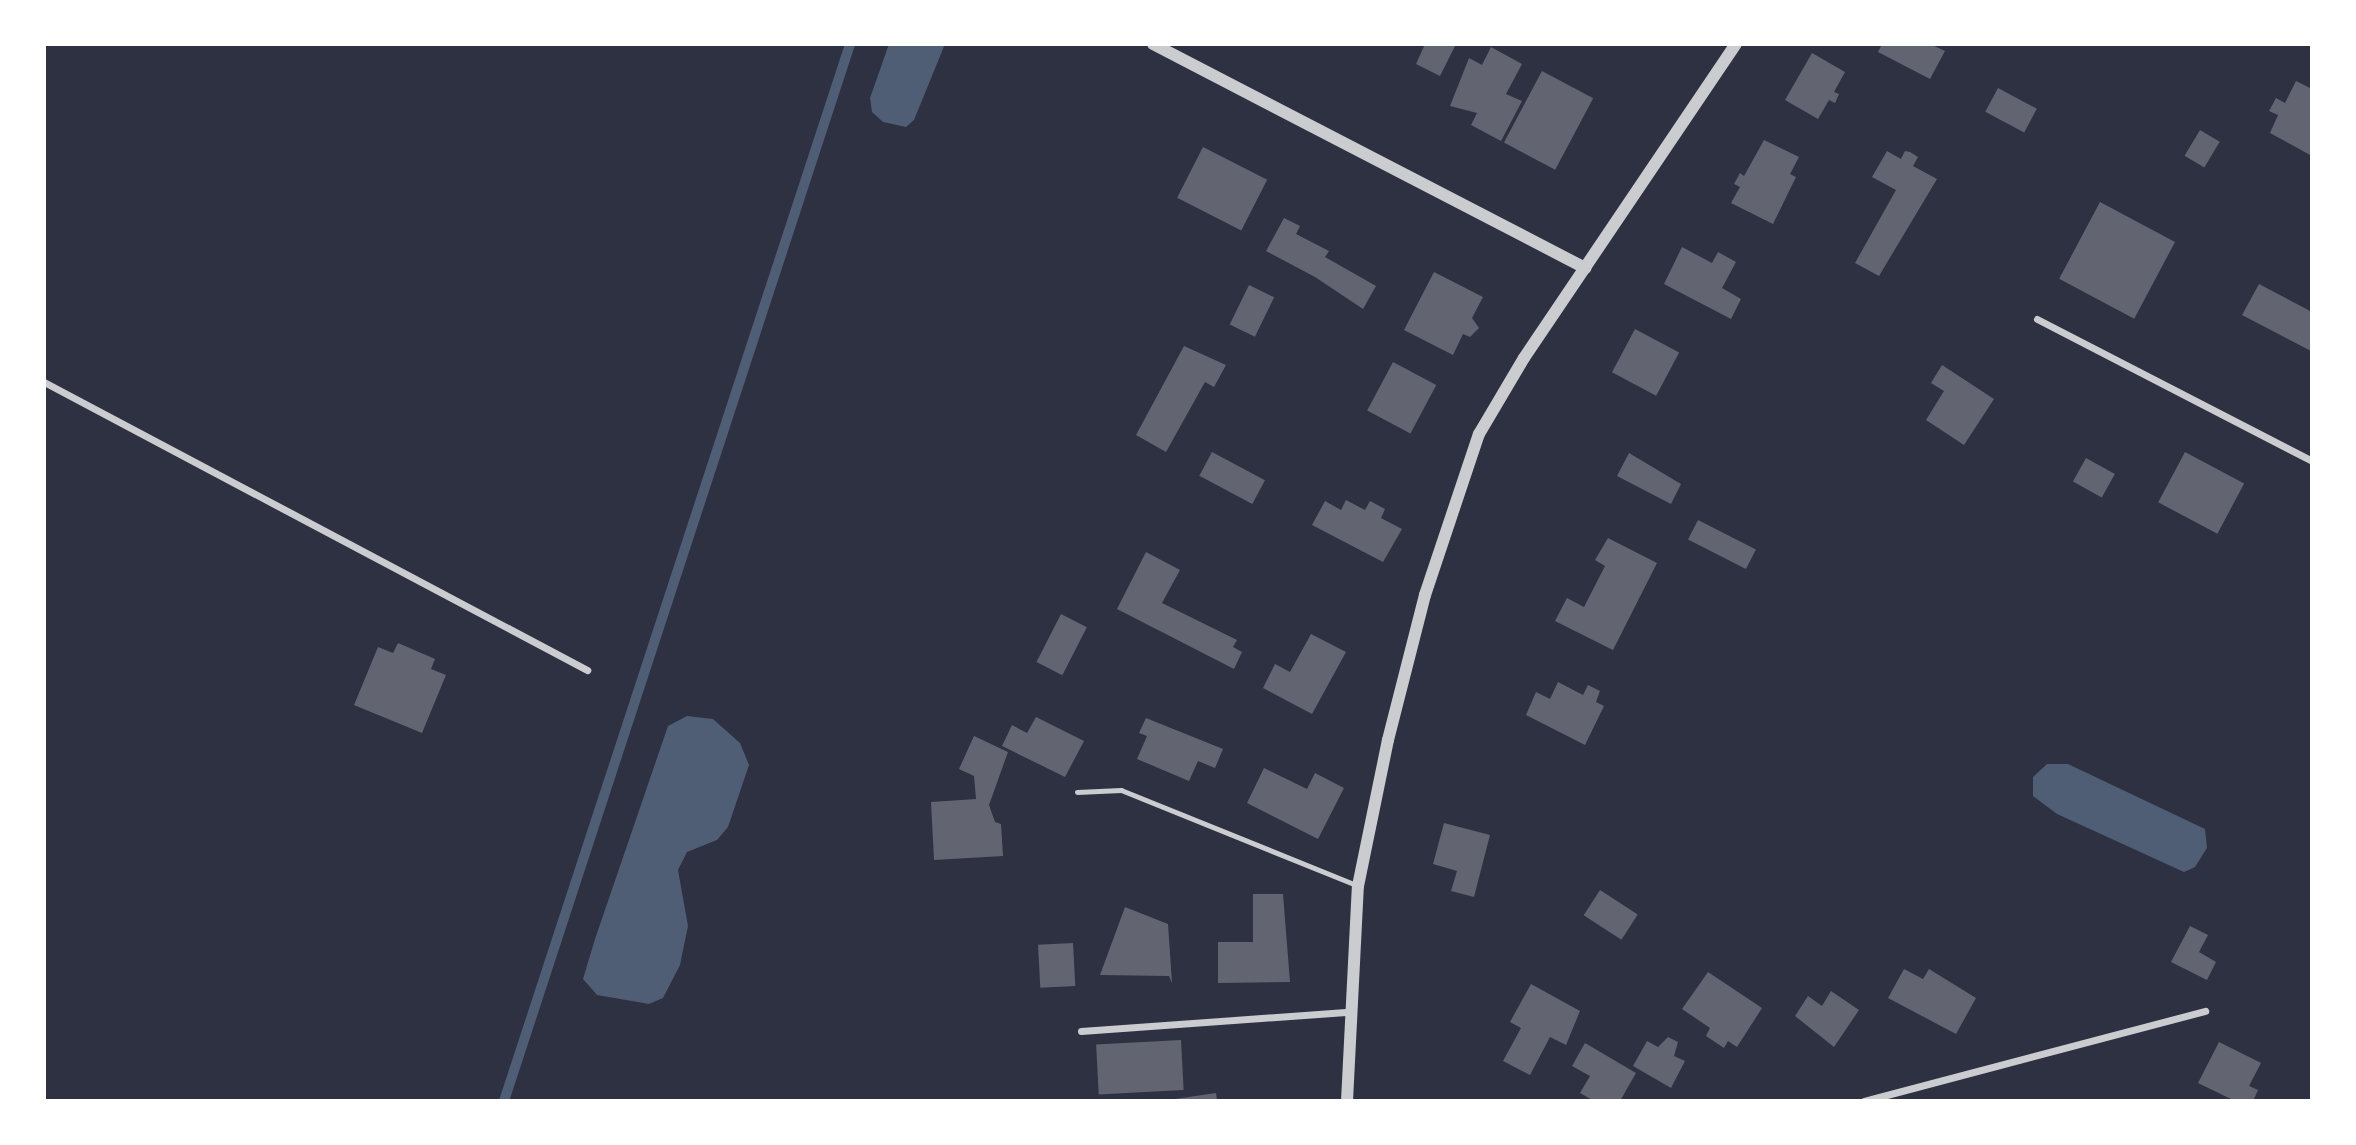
<!DOCTYPE html>
<html>
<head>
<meta charset="utf-8">
<style>
  body { margin:0 }
  #map { position:relative; width:2356px; height:1145px; overflow:hidden; background:#2d3142; font-family:"Fira Sans",sans-serif }
  div>[style] { position:absolute }
  .water>* { inset:0; background:#4f5d75 }
  .stream>* { height:10px; margin:-5px; padding:0 5px; transform-origin:5px; border-radius:5px; background:#4f5d75 }
  .building>* { inset:0; background:#626471; transform-origin:0 0 }
  .service>* { height:5px; margin:-2.5px; padding:0 2.5px; transform-origin:2.5px; border-radius:2.5px; background:#caccd0 }
  .minor>* { height:7px; margin:-3.5px; padding:0 3.5px; transform-origin:3.5px; border-radius:3.5px; background:#caccd0 }
  .tertiary>* { height:12px; margin:-6px; padding:0 6px; transform-origin:6px; border-radius:6px; background:#caccd0 }
  span { translate:-50% -50%; white-space:nowrap; text-align:center; line-height:1.15; -webkit-text-stroke:5px #fff; paint-order:stroke }
  .frame { position:absolute; inset:0; border:46px solid #fff; pointer-events:none }
</style>
</head>
<body>
<div id="map">
  <div class="water">
    <i style="clip-path:polygon(889px 44px,945px 44px,914px 120px,906px 127px,883px 122px,872px 112px,870px 98px)"></i>
    <i style="clip-path:polygon(687px 716px,713px 719px,740px 743px,749px 765px,728px 827px,717px 840px,687px 852px,678px 870px,688px 926px,680px 965px,663px 998px,649px 1004px,597px 995px,583px 979px,595px 939px,668px 726px)"></i>
    <i style="clip-path:polygon(2047px 764px,2068px 764px,2205px 829px,2207px 848px,2195px 867px,2184px 872px,2057px 814px,2033px 796px,2033px 777px)"></i>
  </div>
  <div class="stream">
    <i style="left:504px;top:1101px;width:1112px;rotate:-71.87deg"></i>
  </div>
  <div class="building">
    <i style="clip-path:polygon(1425px 44px,1456px 44px,1440px 76px,1416px 64px)"></i>
    <i style="clip-path:polygon(1882px 44px,1930px 44px,1945px 51px,1930px 79px,1878px 52px)"></i>
    <i style="clip-path:polygon(1491px 47px,1522px 64px,1506px 94px,1522px 101px,1501px 141px,1471px 125px,1477px 113px,1450px 106px,1469px 58px,1482px 65px)"></i>
    <i style="clip-path:polygon(1812px 53px,1845px 72px,1834px 92px,1839px 94px,1835px 103px,1829px 100px,1818px 119px,1785px 100px)"></i>
    <i style="left:1542px;top:71px;width:58px;height:81px;rotate:28deg"></i>
    <i style="clip-path:polygon(2296px 81px,2312px 89px,2312px 156px,2270px 133px,2278px 115px,2269px 111px,2276px 98px,2285px 103px)"></i>
    <i style="left:1998px;top:88px;width:44px;height:27px;rotate:28deg"></i>
    <i style="left:2200px;top:130px;width:23px;height:30px;rotate:31deg"></i>
    <i style="clip-path:polygon(1764px 140px,1799px 157px,1790px 174px,1796px 177px,1773px 224px,1731px 203px,1740px 187px,1734px 184px,1740px 173px,1744px 176px)"></i>
    <i style="left:1203px;top:147px;width:72px;height:57px;rotate:27deg"></i>
    <i style="clip-path:polygon(1887px 151px,1901px 159px,1905px 151px,1910px 152px,1918px 157px,1913px 166px,1937px 179px,1879px 276px,1855px 263px,1896px 190px,1872px 177px)"></i>
    <i style="left:2100px;top:202px;width:85px;height:87px;rotate:28deg"></i>
    <i style="clip-path:polygon(1284px 218px,1300px 226px,1296px 234px,1329px 251px,1325px 257px,1376px 286px,1363px 309px,1315px 277px,1266px 251px)"></i>
    <i style="clip-path:polygon(1682px 247px,1712px 263px,1718px 252px,1736px 262px,1722px 288px,1741px 299px,1731px 319px,1664px 284px)"></i>
    <i style="clip-path:polygon(1434px 272px,1483px 297px,1472px 318px,1479px 328px,1470px 337px,1463px 334px,1453px 355px,1404px 330px)"></i>
    <i style="clip-path:polygon(2259px 284px,2312px 312px,2311px 351px,2242px 315px)"></i>
    <i style="left:1249px;top:285px;width:28px;height:44px;rotate:26deg"></i>
    <i style="left:1635px;top:329px;width:50px;height:49px;rotate:28deg"></i>
    <i style="clip-path:polygon(1184px 346px,1226px 365px,1214px 387px,1205px 382px,1166px 452px,1136px 435px)"></i>
    <i style="left:1393px;top:362px;width:49px;height:55px;rotate:28deg"></i>
    <i style="clip-path:polygon(1942px 365px,1994px 399px,1964px 445px,1926px 420px,1944px 391px,1931px 383px)"></i>
    <i style="left:1212px;top:452px;width:60px;height:27px;rotate:28deg"></i>
    <i style="left:2185px;top:452px;width:67px;height:57px;rotate:28deg"></i>
    <i style="clip-path:polygon(1629px 453px,1681px 484px,1671px 504px,1617px 476px)"></i>
    <i style="left:2086px;top:458px;width:33px;height:27px;rotate:29deg"></i>
    <i style="clip-path:polygon(1346px 500px,1365px 510px,1370px 501px,1385px 509px,1381px 518px,1402px 529px,1383px 562px,1312px 525px,1325px 501px,1341px 510px)"></i>
    <i style="left:1698px;top:520px;width:65px;height:22px;rotate:27deg"></i>
    <i style="clip-path:polygon(1608px 538px,1657px 563px,1613px 650px,1555px 621px,1567px 598px,1584px 607px,1605px 566px,1595px 560px)"></i>
    <i style="clip-path:polygon(1146px 552px,1180px 570px,1162px 603px,1237px 640px,1233px 647px,1242px 652px,1234px 669px,1117px 609px)"></i>
    <i style="left:1061px;top:614px;width:29px;height:54px;rotate:27deg"></i>
    <i style="clip-path:polygon(1311px 634px,1346px 652px,1312px 714px,1263px 688px,1275px 664px,1290px 672px)"></i>
    <i style="clip-path:polygon(398px 643px,435px 659px,431px 669px,446px 675px,422px 733px,354px 705px,378px 647px,393px 653px)"></i>
    <i style="clip-path:polygon(1558px 682px,1583px 695px,1588px 685px,1600px 691px,1596px 702px,1604px 706px,1585px 745px,1526px 715px,1536px 692px,1550px 699px)"></i>
    <i style="clip-path:polygon(1036px 717px,1084px 741px,1065px 777px,1002px 746px,1012px 725px,1027px 733px)"></i>
    <i style="clip-path:polygon(1146px 718px,1223px 749px,1215px 768px,1198px 761px,1189px 781px,1137px 759px,1147px 736px,1139px 733px)"></i>
    <i style="clip-path:polygon(974px 736px,1008px 752px,989px 805px,995px 822px,1001px 824px,1003px 856px,934px 860px,931px 802px,976px 799px,974px 776px,959px 769px)"></i>
    <i style="clip-path:polygon(1264px 768px,1307px 789px,1315px 773px,1344px 788px,1318px 839px,1247px 803px)"></i>
    <i style="clip-path:polygon(1444px 823px,1490px 835px,1474px 897px,1451px 891px,1457px 871px,1433px 864px)"></i>
    <i style="left:1600px;top:890px;width:45px;height:30px;rotate:33deg"></i>
    <i style="clip-path:polygon(1253px 894px,1283px 894px,1290px 982px,1218px 983px,1218px 942px,1253px 942px)"></i>
    <i style="clip-path:polygon(1125px 907px,1168px 924px,1172px 983px,1169px 976px,1100px 975px)"></i>
    <i style="clip-path:polygon(2190px 926px,2208px 935px,2199px 952px,2216px 962px,2207px 980px,2171px 962px)"></i>
    <i style="left:1073px;top:943px;width:43px;height:35px;rotate:87deg"></i>
    <i style="clip-path:polygon(1904px 969px,1923px 979px,1929px 969px,1976px 998px,1956px 1034px,1888px 998px)"></i>
    <i style="clip-path:polygon(1708px 972px,1762px 1008px,1737px 1047px,1728px 1041px,1724px 1048px,1706px 1036px,1710px 1028px,1682px 1009px)"></i>
    <i style="clip-path:polygon(1531px 984px,1580px 1011px,1566px 1045px,1550px 1037px,1530px 1075px,1503px 1061px,1521px 1028px,1510px 1022px)"></i>
    <i style="clip-path:polygon(1831px 991px,1859px 1010px,1834px 1047px,1795px 1016px,1808px 996px,1822px 1006px)"></i>
    <i style="clip-path:polygon(1668px 1037px,1678px 1042px,1674px 1056px,1685px 1061px,1671px 1088px,1633px 1066px,1647px 1041px,1658px 1047px)"></i>
    <i style="left:1181px;top:1040px;width:50px;height:85px;rotate:87deg"></i>
    <i style="clip-path:polygon(2219px 1042px,2261px 1063px,2249px 1086px,2258px 1090px,2253px 1101px,2235px 1101px,2198px 1083px)"></i>
    <i style="clip-path:polygon(1585px 1043px,1636px 1073px,1620px 1101px,1594px 1101px,1580px 1093px,1590px 1076px,1572px 1066px)"></i>
    <i style="clip-path:polygon(1216px 1093px,1217px 1101px,1168px 1101px,1168px 1100px)"></i>
  </div>
  <div class="service">
    <i style="left:1077px;top:792px;width:44px;rotate:-2.6deg"></i>
    <i style="left:1121px;top:790px;width:253px;rotate:22deg"></i>
  </div>
  <div class="minor">
    <i style="left:2037px;top:319px;width:309px;rotate:27.3deg"></i>
    <i style="left:44px;top:382px;width:615px;rotate:27.94deg"></i>
    <i style="left:1081px;top:1031px;width:269px;rotate:-4.1deg"></i>
    <i style="left:1864px;top:1101px;width:353px;rotate:-14.8deg"></i>
  </div>
  <div class="tertiary">
    <i style="left:1153px;top:44px;width:487px;rotate:27.4deg"></i>
    <i style="left:1347px;top:1101px;width:215px;rotate:-87.1deg"></i>
    <i style="left:1358px;top:886px;width:149px;rotate:-78.4deg"></i>
    <i style="left:1388px;top:740px;width:150px;rotate:-75.7deg"></i>
    <i style="left:1425px;top:595px;width:170px;rotate:-71.5deg"></i>
    <i style="left:1479px;top:434px;width:88px;rotate:-59.4deg"></i>
    <i style="left:1524px;top:358px;width:379px;rotate:-56deg"></i>
  </div>
  <div class="frame"></div>
</div>
</body>
</html>
